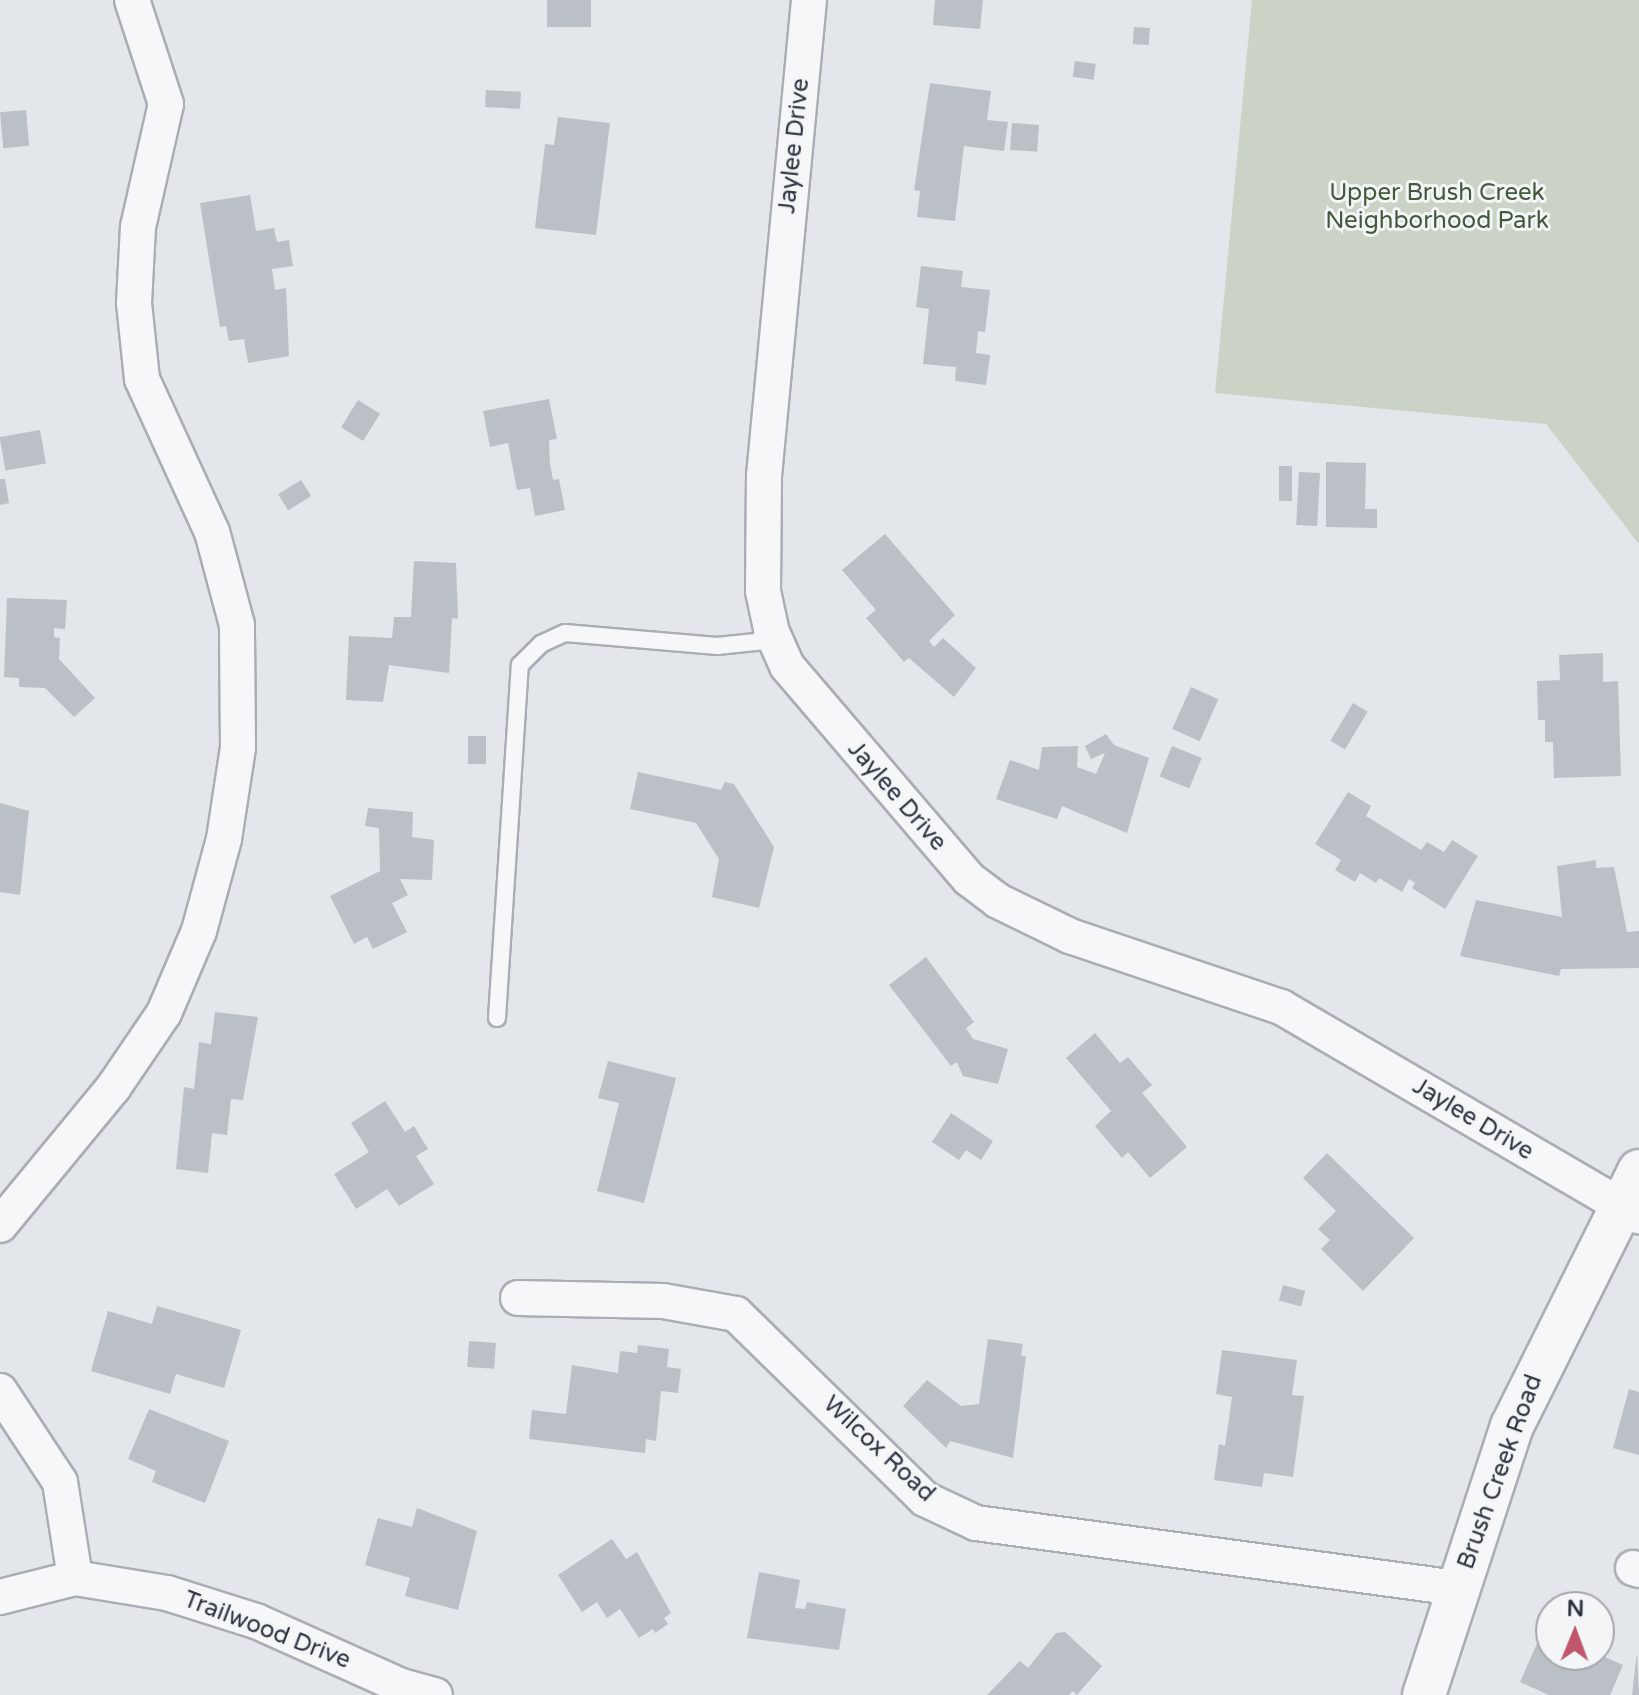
<!DOCTYPE html>
<html>
<head>
<meta charset="utf-8">
<style>
  body { margin:0 }
  #map { position:relative; width:1639px; height:1695px; overflow:hidden; background:#e3e6ea; font-family:"Varela Round",sans-serif }
  div>[style] { position:absolute }
  .green>* { inset:0; background:#cad3c5 }
  .building>* { inset:0; background:#bbc0c6; transform-origin:0 0 }
  .roads { filter:drop-shadow(2px 0 #a9adb4) drop-shadow(-2px 0 #a9adb4) drop-shadow(0 2px #a9adb4) drop-shadow(0 -2px #a9adb4) }
  .service>* { height:16px; margin:-8px; padding:0 8px; transform-origin:8px; border-radius:8px; background:#f6f7f8 }
  .minor>* { height:34px; margin:-17px; padding:0 17px; transform-origin:17px; border-radius:17px; background:#f6f7f8 }
  .tertiary>* { height:42px; margin:-21px; padding:0 21px; transform-origin:21px; border-radius:21px; background:#f6f7f8 }
  span { translate:-50% -50%; white-space:nowrap; text-align:center; line-height:1.15; -webkit-text-stroke:6px #f3f5f7; paint-order:stroke }
  .street-label { font-size:24px; color:#2d3540 }
  .park-label { font-size:24px; color:#435b3c }
  .north { position:absolute; left:1535px; top:1591px; width:80px; height:80px; box-sizing:border-box; background:#f3f5f7; border:2px solid #a4a8ae; border-radius:50%; rotate:1deg; font-size:22px; font-weight:700; line-height:32px; text-align:center; color:#2d3540 }
  .north::after { content:''; display:block; margin:auto; width:28px; height:36px; background:#c1566d; clip-path:polygon(50% 0,100% 100%,50% 72%,0 100%) }
</style>
</head>
<body>
<div id="map">
  <div class="green">
    <i style="clip-path:polygon(1252px 0,1639px 0,1639px 544px,1546px 424px,1215px 393px)"></i>
  </div>
  <div class="building">
    <i style="left:547px;top:0;width:44px;height:27px"></i>
    <i style="clip-path:polygon(935px 0,983px 0,980px 29px,933px 25px)"></i>
    <i style="left:1134px;top:27px;width:16px;height:17px;rotate:4deg"></i>
    <i style="left:1075px;top:61px;width:21px;height:16px;rotate:8deg"></i>
    <i style="clip-path:polygon(930px 83px,991px 91px,987px 120px,1008px 122px,1004px 151px,964px 146px,955px 221px,917px 217px,920px 191px,914px 190px)"></i>
    <i style="left:486px;top:90px;width:35px;height:17px;rotate:3deg"></i>
    <i style="left:26px;top:110px;width:36px;height:26px;rotate:85deg"></i>
    <i style="clip-path:polygon(558px 117px,610px 123px,596px 235px,535px 228px,545px 144px,554px 145px)"></i>
    <i style="left:1012px;top:123px;width:27px;height:27px;rotate:4deg"></i>
    <i style="clip-path:polygon(250px 195px,256px 231px,274px 228px,277px 242px,289px 240px,293px 266px,272px 269px,275px 290px,286px 288px,289px 356px,248px 363px,244px 339px,229px 341px,226px 326px,220px 327px,200px 203px)"></i>
    <i style="clip-path:polygon(921px 266px,963px 271px,961px 287px,990px 290px,985px 332px,978px 331px,976px 353px,990px 355px,986px 385px,955px 381px,956px 367px,923px 364px,929px 309px,916px 307px)"></i>
    <i style="clip-path:polygon(549px 399px,557px 439px,549px 440px,550px 464px,553px 480px,559px 479px,565px 510px,535px 516px,530px 488px,517px 490px,508px 443px,490px 447px,483px 411px)"></i>
    <i style="left:358px;top:400px;width:26px;height:32px;rotate:32deg"></i>
    <i style="left:40px;top:430px;width:34px;height:41px;rotate:80deg"></i>
    <i style="clip-path:polygon(1326px 462px,1366px 463px,1365px 509px,1377px 509px,1377px 528px,1326px 527px)"></i>
    <i style="left:1279px;top:466px;width:13px;height:35px"></i>
    <i style="left:1299px;top:472px;width:21px;height:53px;rotate:3deg"></i>
    <i style="clip-path:polygon(0 479px,5px 479px,9px 503px,0 505px)"></i>
    <i style="left:301px;top:480px;width:19px;height:27px;rotate:58deg"></i>
    <i style="clip-path:polygon(885px 534px,955px 615px,929px 641px,934px 647px,943px 638px,976px 668px,954px 697px,909px 658px,904px 662px,866px 618px,876px 610px,842px 570px)"></i>
    <i style="clip-path:polygon(414px 561px,456px 563px,458px 619px,452px 618px,449px 673px,389px 665px,383px 702px,346px 700px,349px 636px,392px 638px,394px 617px,411px 617px)"></i>
    <i style="clip-path:polygon(7px 598px,67px 600px,65px 629px,54px 628px,54px 637px,60px 638px,59px 659px,95px 698px,74px 717px,45px 688px,19px 687px,19px 678px,4px 677px)"></i>
    <i style="clip-path:polygon(1603px 653px,1603px 682px,1618px 681px,1621px 776px,1554px 778px,1553px 742px,1545px 742px,1545px 720px,1538px 720px,1537px 681px,1560px 680px,1559px 655px)"></i>
    <i style="left:1191px;top:687px;width:30px;height:46px;rotate:24deg"></i>
    <i style="left:1353px;top:703px;width:17px;height:44px;rotate:31deg"></i>
    <i style="clip-path:polygon(1106px 734px,1114px 745px,1149px 758px,1127px 833px,1062px 806px,1057px 819px,996px 799px,1010px 760px,1039px 770px,1042px 747px,1078px 746px,1077px 767px,1096px 774px,1105px 753px,1091px 759px,1085px 746px)"></i>
    <i style="left:468px;top:736px;width:18px;height:28px"></i>
    <i style="left:1172px;top:746px;width:32px;height:33px;rotate:22deg"></i>
    <i style="clip-path:polygon(638px 772px,721px 790px,725px 782px,734px 784px,774px 847px,759px 908px,712px 897px,719px 859px,696px 823px,630px 809px)"></i>
    <i style="clip-path:polygon(1348px 792px,1371px 806px,1366px 816px,1421px 850px,1427px 842px,1444px 852px,1452px 840px,1478px 856px,1445px 909px,1412px 888px,1415px 883px,1409px 879px,1402px 892px,1379px 878px,1376px 883px,1360px 873px,1355px 882px,1335px 870px,1341px 860px,1315px 844px)"></i>
    <i style="clip-path:polygon(0 803px,29px 811px,20px 895px,0 892px)"></i>
    <i style="clip-path:polygon(368px 808px,413px 812px,412px 837px,434px 840px,432px 880px,400px 879px,408px 895px,392px 903px,407px 932px,373px 949px,367px 937px,354px 944px,330px 896px,380px 871px,379px 828px,365px 826px)"></i>
    <i style="clip-path:polygon(1596px 860px,1596px 868px,1614px 867px,1627px 932px,1639px 931px,1639px 968px,1561px 969px,1559px 976px,1460px 956px,1476px 900px,1562px 917px,1557px 866px)"></i>
    <i style="clip-path:polygon(926px 957px,974px 1022px,966px 1028px,973px 1039px,1008px 1049px,998px 1084px,963px 1076px,957px 1062px,951px 1066px,889px 985px)"></i>
    <i style="clip-path:polygon(215px 1012px,258px 1017px,243px 1100px,231px 1099px,227px 1135px,212px 1133px,208px 1173px,176px 1169px,184px 1087px,194px 1089px,199px 1042px,211px 1044px)"></i>
    <i style="clip-path:polygon(1095px 1033px,1120px 1063px,1128px 1057px,1152px 1085px,1142px 1093px,1187px 1147px,1150px 1178px,1128px 1152px,1122px 1158px,1095px 1126px,1111px 1111px,1066px 1058px)"></i>
    <i style="clip-path:polygon(608px 1061px,676px 1078px,644px 1203px,597px 1191px,619px 1103px,598px 1098px)"></i>
    <i style="clip-path:polygon(385px 1101px,405px 1132px,414px 1126px,428px 1149px,416px 1156px,434px 1184px,399px 1206px,387px 1189px,356px 1209px,334px 1174px,369px 1152px,351px 1123px)"></i>
    <i style="clip-path:polygon(951px 1113px,993px 1141px,981px 1160px,966px 1150px,959px 1160px,932px 1142px)"></i>
    <i style="clip-path:polygon(1327px 1153px,1414px 1238px,1363px 1291px,1321px 1249px,1330px 1240px,1318px 1229px,1336px 1211px,1303px 1178px)"></i>
    <i style="left:1283px;top:1285px;width:23px;height:16px;rotate:15deg"></i>
    <i style="clip-path:polygon(157px 1306px,241px 1330px,224px 1388px,176px 1374px,170px 1394px,91px 1371px,108px 1311px,152px 1324px)"></i>
    <i style="clip-path:polygon(988px 1339px,1023px 1344px,1021px 1356px,1026px 1356px,1013px 1458px,950px 1441px,946px 1448px,903px 1406px,927px 1380px,961px 1406px,979px 1404px)"></i>
    <i style="left:469px;top:1341px;width:27px;height:26px;rotate:4deg"></i>
    <i style="clip-path:polygon(638px 1345px,669px 1349px,667px 1367px,681px 1369px,678px 1393px,661px 1391px,656px 1441px,646px 1439px,645px 1453px,529px 1439px,532px 1410px,566px 1414px,572px 1365px,618px 1373px,620px 1351px,637px 1353px)"></i>
    <i style="clip-path:polygon(1222px 1350px,1297px 1360px,1292px 1395px,1304px 1396px,1293px 1477px,1264px 1473px,1262px 1487px,1214px 1480px,1219px 1444px,1225px 1446px,1232px 1397px,1216px 1394px)"></i>
    <i style="clip-path:polygon(1629px 1389px,1639px 1392px,1639px 1455px,1613px 1448px)"></i>
    <i style="clip-path:polygon(149px 1409px,229px 1441px,205px 1503px,152px 1482px,156px 1471px,128px 1459px)"></i>
    <i style="clip-path:polygon(417px 1508px,477px 1531px,458px 1610px,405px 1596px,410px 1578px,365px 1565px,378px 1518px,412px 1527px)"></i>
    <i style="clip-path:polygon(612px 1539px,626px 1559px,637px 1552px,671px 1613px,664px 1618px,668px 1624px,655px 1633px,653px 1629px,639px 1638px,620px 1609px,607px 1618px,597px 1602px,582px 1612px,558px 1575px)"></i>
    <i style="clip-path:polygon(759px 1572px,800px 1580px,795px 1608px,805px 1609px,807px 1602px,846px 1609px,839px 1650px,747px 1638px)"></i>
    <i style="clip-path:polygon(1546px 1623px,1551px 1625px,1551px 1655px,1600px 1655px,1623px 1665px,1610px 1695px,1549px 1695px,1520px 1682px)"></i>
    <i style="clip-path:polygon(1065px 1632px,1102px 1666px,1077px 1695px,1073px 1691px,1069px 1695px,987px 1695px,1020px 1661px,1028px 1668px,1056px 1633px)"></i>
    <i style="clip-path:polygon(1637px 1653px,1639px 1695px,1632px 1695px)"></i>
  </div>
  <div class="roads">
    <div class="service">
      <i style="left:497px;top:1018px;width:354px;rotate:-86.3deg"></i>
      <i style="left:520px;top:665px;width:30px;rotate:-45deg"></i>
      <i style="left:541px;top:644px;width:26px;rotate:-25deg"></i>
      <i style="left:565px;top:633px;width:153px;rotate:4.9deg"></i>
      <i style="left:717px;top:646px;width:58px;rotate:-5.9deg"></i>
    </div>
    <div class="minor">
      <i style="left:809px;top:0;width:477px;rotate:95.4deg"></i>
      <i style="left:764px;top:475px;width:116px;rotate:90.5deg"></i>
      <i style="left:763px;top:591px;width:40px;rotate:78deg"></i>
      <i style="left:771px;top:630px;width:39px;rotate:66deg"></i>
      <i style="left:787px;top:666px;width:280px;rotate:49.5deg"></i>
      <i style="left:969px;top:879px;width:36px;rotate:37deg"></i>
      <i style="left:998px;top:901px;width:80px;rotate:25.9deg"></i>
      <i style="left:1070px;top:936px;width:223px;rotate:18.6deg"></i>
      <i style="left:1281px;top:1007px;width:415px;rotate:30.3deg"></i>
      <i style="left:0;top:1225px;width:178px;rotate:-50.5deg"></i>
      <i style="left:113px;top:1088px;width:91px;rotate:-55.8deg"></i>
      <i style="left:164px;top:1013px;width:89px;rotate:-66.9deg"></i>
      <i style="left:199px;top:931px;width:95px;rotate:-74.8deg"></i>
      <i style="left:224px;top:839px;width:93px;rotate:-81.3deg"></i>
      <i style="left:238px;top:747px;width:122px;rotate:-90.5deg"></i>
      <i style="left:237px;top:625px;width:96px;rotate:-105deg"></i>
      <i style="left:212px;top:532px;width:168px;rotate:-114.6deg"></i>
      <i style="left:142px;top:379px;width:76px;rotate:-96deg"></i>
      <i style="left:134px;top:303px;width:76px;rotate:-87deg"></i>
      <i style="left:138px;top:227px;width:126px;rotate:-77.2deg"></i>
      <i style="left:166px;top:104px;width:109px;rotate:-108.1deg"></i>
      <i style="left:518px;top:1298px;width:145px;rotate:1.2deg"></i>
      <i style="left:663px;top:1301px;width:74px;rotate:10.1deg"></i>
      <i style="left:736px;top:1314px;width:264px;rotate:44.4deg"></i>
      <i style="left:925px;top:1499px;width:56px;rotate:25.2deg"></i>
      <i style="left:976px;top:1523px;width:485px;rotate:7.7deg"></i>
      <i style="left:0;top:1391px;width:109px;rotate:56.6deg"></i>
      <i style="left:60px;top:1482px;width:97px;rotate:81.1deg"></i>
      <i style="left:1633px;top:1568px;width:6px;rotate:18deg"></i>
      <i style="left:0;top:1597px;width:77px;rotate:-14.2deg"></i>
      <i style="left:75px;top:1578px;width:93px;rotate:9.3deg"></i>
      <i style="left:167px;top:1593px;width:93px;rotate:17.5deg"></i>
      <i style="left:256px;top:1621px;width:159px;rotate:24.1deg"></i>
      <i style="left:401px;top:1686px;width:35px;rotate:15deg"></i>
    </div>
    <div class="tertiary">
      <i style="left:1424px;top:1695px;width:283px;rotate:-71.9deg"></i>
      <i style="left:1512px;top:1426px;width:285px;rotate:-63.5deg"></i>
    </div>
  </div>
  <div class="street-label">
    <span style="left:794px;top:146px;rotate:-84deg">Jaylee Drive</span>
    <span style="left:897px;top:796px;rotate:49deg">Jaylee Drive</span>
    <span style="left:1473px;top:1119px;rotate:31deg">Jaylee Drive</span>
    <span style="left:879px;top:1449px;rotate:43deg">Wilcox Road</span>
    <span style="left:1500px;top:1472px;rotate:-70deg">Brush Creek Road</span>
    <span style="left:267px;top:1630px;rotate:21deg">Trailwood Drive</span>
  </div>
  <div class="park-label">
    <span style="left:1437px;top:207px">Upper Brush Creek<br>Neighborhood Park</span>
  </div>
  <div class="north">N</div>
</div>
</body>
</html>
